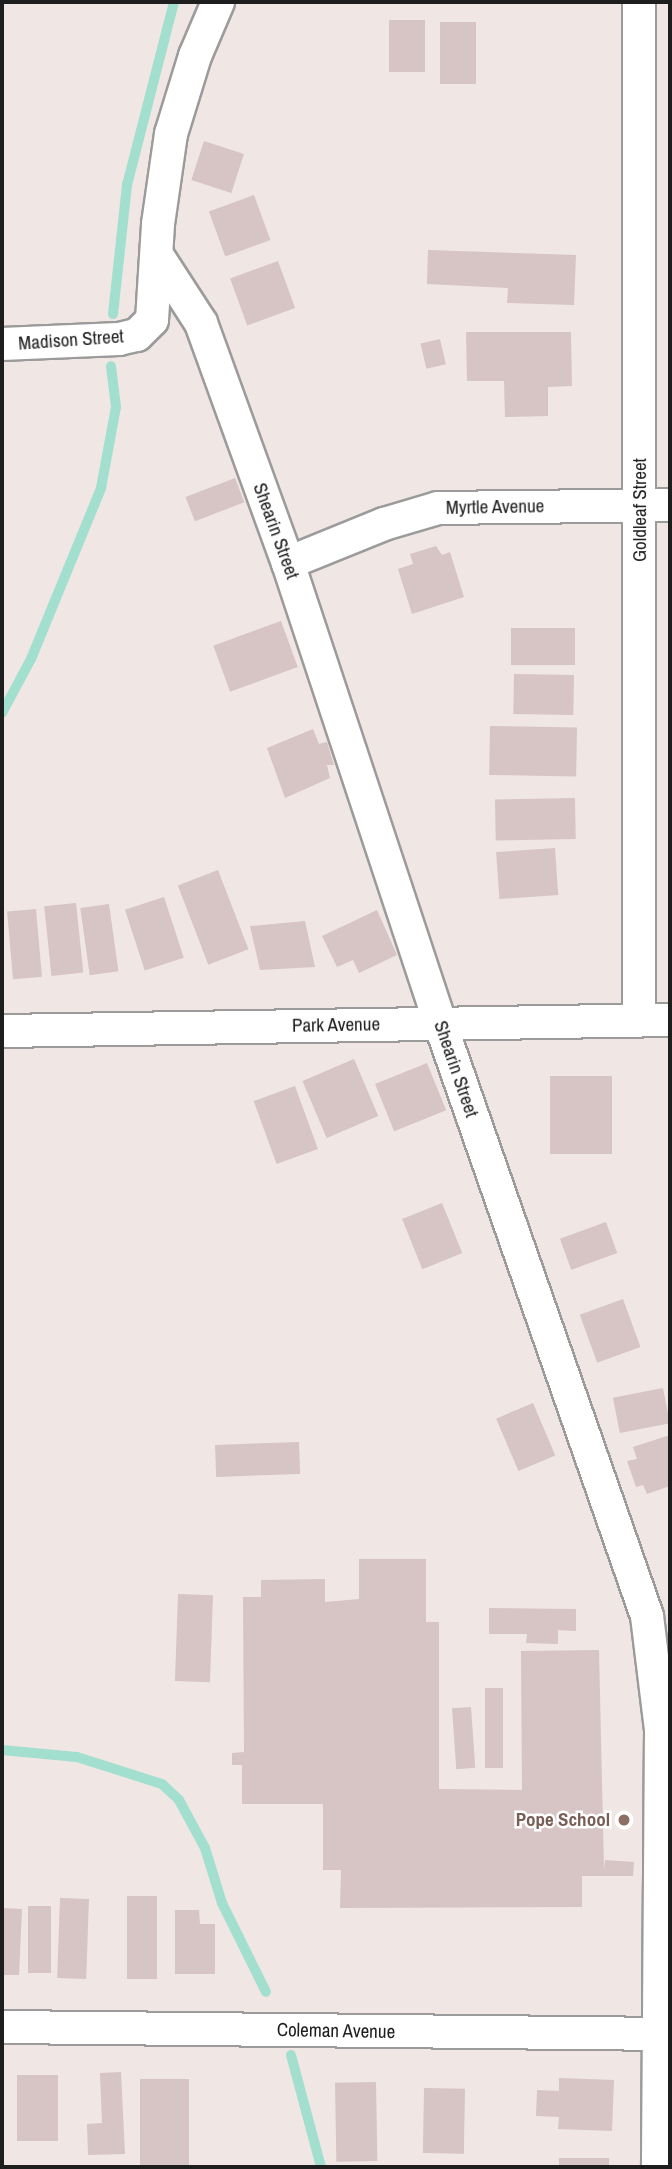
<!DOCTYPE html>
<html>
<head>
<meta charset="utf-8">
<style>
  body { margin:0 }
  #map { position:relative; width:672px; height:2169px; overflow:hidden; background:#f0e6e4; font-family:"Archivo Narrow",sans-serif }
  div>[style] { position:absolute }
  .stream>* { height:10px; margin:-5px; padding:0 5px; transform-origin:5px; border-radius:5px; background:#a2dfcf }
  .building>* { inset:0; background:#d7c4c5; transform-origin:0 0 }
  .roads { filter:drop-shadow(2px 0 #9b9b9b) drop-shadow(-2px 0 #9b9b9b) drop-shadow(0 2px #9b9b9b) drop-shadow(0 -2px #9b9b9b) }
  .street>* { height:32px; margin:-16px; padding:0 16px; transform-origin:16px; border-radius:16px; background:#fff }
  .dots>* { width:19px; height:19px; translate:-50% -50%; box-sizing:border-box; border:4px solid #fff; border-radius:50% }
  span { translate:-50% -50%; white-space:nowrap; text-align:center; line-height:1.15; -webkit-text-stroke:5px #fff; paint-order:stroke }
  .street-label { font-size:19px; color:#1e1e1e }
  .education-label { font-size:19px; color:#785e54; font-weight:700 }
  .right { translate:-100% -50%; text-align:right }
  .frame { position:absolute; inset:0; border:4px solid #1e1e1e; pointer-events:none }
</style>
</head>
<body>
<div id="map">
  <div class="stream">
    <i style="left:113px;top:314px;width:130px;rotate:-83.8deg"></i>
    <i style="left:127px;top:185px;width:189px;rotate:-75.6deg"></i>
    <i style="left:2px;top:713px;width:61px;rotate:-61.8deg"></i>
    <i style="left:31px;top:659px;width:185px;rotate:-67.7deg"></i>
    <i style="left:101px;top:488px;width:82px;rotate:-79.5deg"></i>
    <i style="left:116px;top:407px;width:41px;rotate:-97deg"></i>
    <i style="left:2px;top:1750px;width:75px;rotate:5.3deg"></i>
    <i style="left:77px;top:1757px;width:89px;rotate:17.6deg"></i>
    <i style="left:162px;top:1784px;width:23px;rotate:43deg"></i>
    <i style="left:179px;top:1800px;width:55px;rotate:61.6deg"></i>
    <i style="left:205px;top:1848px;width:58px;rotate:72.8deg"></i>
    <i style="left:222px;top:1903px;width:99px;rotate:63.7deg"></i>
    <i style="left:291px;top:2055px;width:116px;rotate:75deg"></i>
  </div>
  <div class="building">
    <i style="left:389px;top:20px;width:36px;height:52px"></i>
    <i style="left:440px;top:22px;width:36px;height:62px"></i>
    <i style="left:204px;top:141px;width:42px;height:41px;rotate:18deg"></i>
    <i style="left:254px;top:195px;width:48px;height:48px;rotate:70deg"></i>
    <i style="clip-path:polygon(428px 250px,576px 255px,574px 305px,507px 303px,508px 288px,427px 284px)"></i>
    <i style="left:278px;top:261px;width:50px;height:51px;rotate:70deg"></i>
    <i style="clip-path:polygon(466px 332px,571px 332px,572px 386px,548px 387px,548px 416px,505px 417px,504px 381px,467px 381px)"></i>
    <i style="left:440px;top:339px;width:26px;height:20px;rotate:77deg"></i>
    <i style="left:235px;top:478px;width:26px;height:53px;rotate:69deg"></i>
    <i style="clip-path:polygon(436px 546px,442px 555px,450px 552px,464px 597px,412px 614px,398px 569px,413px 564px,410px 554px)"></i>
    <i style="left:281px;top:621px;width:49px;height:72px;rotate:70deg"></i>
    <i style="left:511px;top:628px;width:64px;height:37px"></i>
    <i style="left:514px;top:674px;width:60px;height:40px;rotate:1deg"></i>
    <i style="left:490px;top:726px;width:87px;height:49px;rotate:1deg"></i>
    <i style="clip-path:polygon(313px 729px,319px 744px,327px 742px,334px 765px,327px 765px,330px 778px,285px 798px,267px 748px)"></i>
    <i style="left:575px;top:798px;width:41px;height:80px;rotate:89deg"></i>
    <i style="left:555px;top:848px;width:47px;height:59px;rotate:86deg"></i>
    <i style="left:218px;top:870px;width:85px;height:43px;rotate:69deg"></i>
    <i style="left:164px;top:897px;width:64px;height:41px;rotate:72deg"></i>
    <i style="left:76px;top:903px;width:70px;height:32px;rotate:84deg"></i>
    <i style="left:109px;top:904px;width:68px;height:29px;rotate:82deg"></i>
    <i style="left:36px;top:909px;width:68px;height:29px;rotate:85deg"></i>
    <i style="clip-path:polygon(377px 910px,397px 955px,359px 973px,353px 960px,337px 967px,322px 936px)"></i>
    <i style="clip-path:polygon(305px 921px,315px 967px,260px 970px,250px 926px)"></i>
    <i style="left:354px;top:1059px;width:62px;height:56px;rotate:67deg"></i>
    <i style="left:427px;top:1063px;width:51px;height:56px;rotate:68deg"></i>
    <i style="left:550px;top:1076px;width:62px;height:78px"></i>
    <i style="left:295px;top:1086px;width:67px;height:44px;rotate:70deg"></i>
    <i style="left:442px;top:1203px;width:54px;height:43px;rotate:68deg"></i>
    <i style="left:606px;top:1222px;width:33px;height:49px;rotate:70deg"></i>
    <i style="left:623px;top:1299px;width:51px;height:46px;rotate:70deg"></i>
    <i style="left:663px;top:1388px;width:36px;height:51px;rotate:79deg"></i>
    <i style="left:533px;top:1403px;width:57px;height:40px;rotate:67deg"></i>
    <i style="clip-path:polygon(670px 1435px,670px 1486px,647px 1494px,643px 1485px,636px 1487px,627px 1461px,637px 1459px,633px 1447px)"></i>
    <i style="left:299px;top:1442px;width:32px;height:84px;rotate:88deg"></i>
    <i style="clip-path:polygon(359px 1559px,426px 1559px,426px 1622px,439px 1622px,439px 1789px,522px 1790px,521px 1651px,599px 1650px,604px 1870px,605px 1860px,634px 1862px,633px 1876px,582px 1876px,582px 1907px,340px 1908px,341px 1870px,323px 1870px,323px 1804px,242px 1804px,242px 1765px,232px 1765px,232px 1753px,244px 1752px,243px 1597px,261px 1597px,261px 1580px,325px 1579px,325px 1602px,359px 1599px)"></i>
    <i style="left:178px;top:1594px;width:35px;height:87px;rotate:2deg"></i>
    <i style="clip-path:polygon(489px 1608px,576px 1609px,576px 1631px,558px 1630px,558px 1644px,526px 1643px,527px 1634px,489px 1634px)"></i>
    <i style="left:485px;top:1688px;width:18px;height:80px"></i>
    <i style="left:471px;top:1707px;width:61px;height:19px;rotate:86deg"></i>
    <i style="left:127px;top:1896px;width:30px;height:83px"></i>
    <i style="left:60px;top:1898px;width:29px;height:80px;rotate:2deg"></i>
    <i style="left:28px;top:1906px;width:23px;height:67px"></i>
    <i style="clip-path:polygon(2px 1908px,22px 1909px,19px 1975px,2px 1975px)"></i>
    <i style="clip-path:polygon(175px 1910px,199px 1910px,200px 1924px,215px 1924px,215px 1974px,175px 1974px)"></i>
    <i style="clip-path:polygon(121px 2072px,125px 2154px,88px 2155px,87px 2124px,102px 2123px,100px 2073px)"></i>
    <i style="left:17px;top:2075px;width:41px;height:66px"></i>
    <i style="clip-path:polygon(559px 2078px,614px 2080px,612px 2131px,558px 2129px,559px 2117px,536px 2116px,537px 2090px,559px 2091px)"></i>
    <i style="left:140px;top:2079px;width:49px;height:88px"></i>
    <i style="left:376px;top:2082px;width:79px;height:41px;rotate:89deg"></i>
    <i style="left:424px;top:2088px;width:41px;height:65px;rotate:1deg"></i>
    <i style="left:609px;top:2158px;width:9px;height:50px;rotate:90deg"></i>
  </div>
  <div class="roads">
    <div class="street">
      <i style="left:639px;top:2px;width:1017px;rotate:90deg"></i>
      <i style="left:157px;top:255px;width:81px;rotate:57.1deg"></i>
      <i style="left:201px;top:323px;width:255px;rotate:70.1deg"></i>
      <i style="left:288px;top:563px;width:484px;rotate:71.7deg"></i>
      <i style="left:440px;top:1023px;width:628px;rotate:70.76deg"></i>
      <i style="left:647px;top:1616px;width:115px;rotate:83deg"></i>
      <i style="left:661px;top:1730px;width:437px;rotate:90.4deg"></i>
      <i style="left:2px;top:344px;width:117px;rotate:-2.4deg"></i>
      <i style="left:119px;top:339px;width:18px;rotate:-13deg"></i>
      <i style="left:137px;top:335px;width:21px;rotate:-45deg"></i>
      <i style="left:152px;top:320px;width:96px;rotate:-86.4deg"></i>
      <i style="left:158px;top:224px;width:91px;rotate:-81.8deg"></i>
      <i style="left:171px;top:134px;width:82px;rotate:-72.9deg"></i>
      <i style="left:195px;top:56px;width:59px;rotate:-66.9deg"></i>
      <i style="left:288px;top:563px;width:104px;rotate:-22.1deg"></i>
      <i style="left:384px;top:524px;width:56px;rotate:-16.5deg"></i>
      <i style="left:438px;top:508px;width:232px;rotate:-0.7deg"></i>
      <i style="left:2px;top:1031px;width:668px;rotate:-0.94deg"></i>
      <i style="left:2px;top:2027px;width:668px;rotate:0.6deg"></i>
    </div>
  </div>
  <div class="dots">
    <i style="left:624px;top:1820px;background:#8d6e63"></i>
  </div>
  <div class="street-label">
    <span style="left:71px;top:340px;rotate:-4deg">Madison Street</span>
    <span style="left:495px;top:507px;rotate:-1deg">Myrtle Avenue</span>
    <span style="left:640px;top:510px;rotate:-90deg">Goldleaf Street</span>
    <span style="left:276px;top:531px;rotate:70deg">Shearin Street</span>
    <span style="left:336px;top:1025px;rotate:-1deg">Park Avenue</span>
    <span style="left:456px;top:1069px;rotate:71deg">Shearin Street</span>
    <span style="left:336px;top:2031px;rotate:1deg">Coleman Avenue</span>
  </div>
  <div class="education-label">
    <span class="right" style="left:610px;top:1820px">Pope School</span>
  </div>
  <div class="frame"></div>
</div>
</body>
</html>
